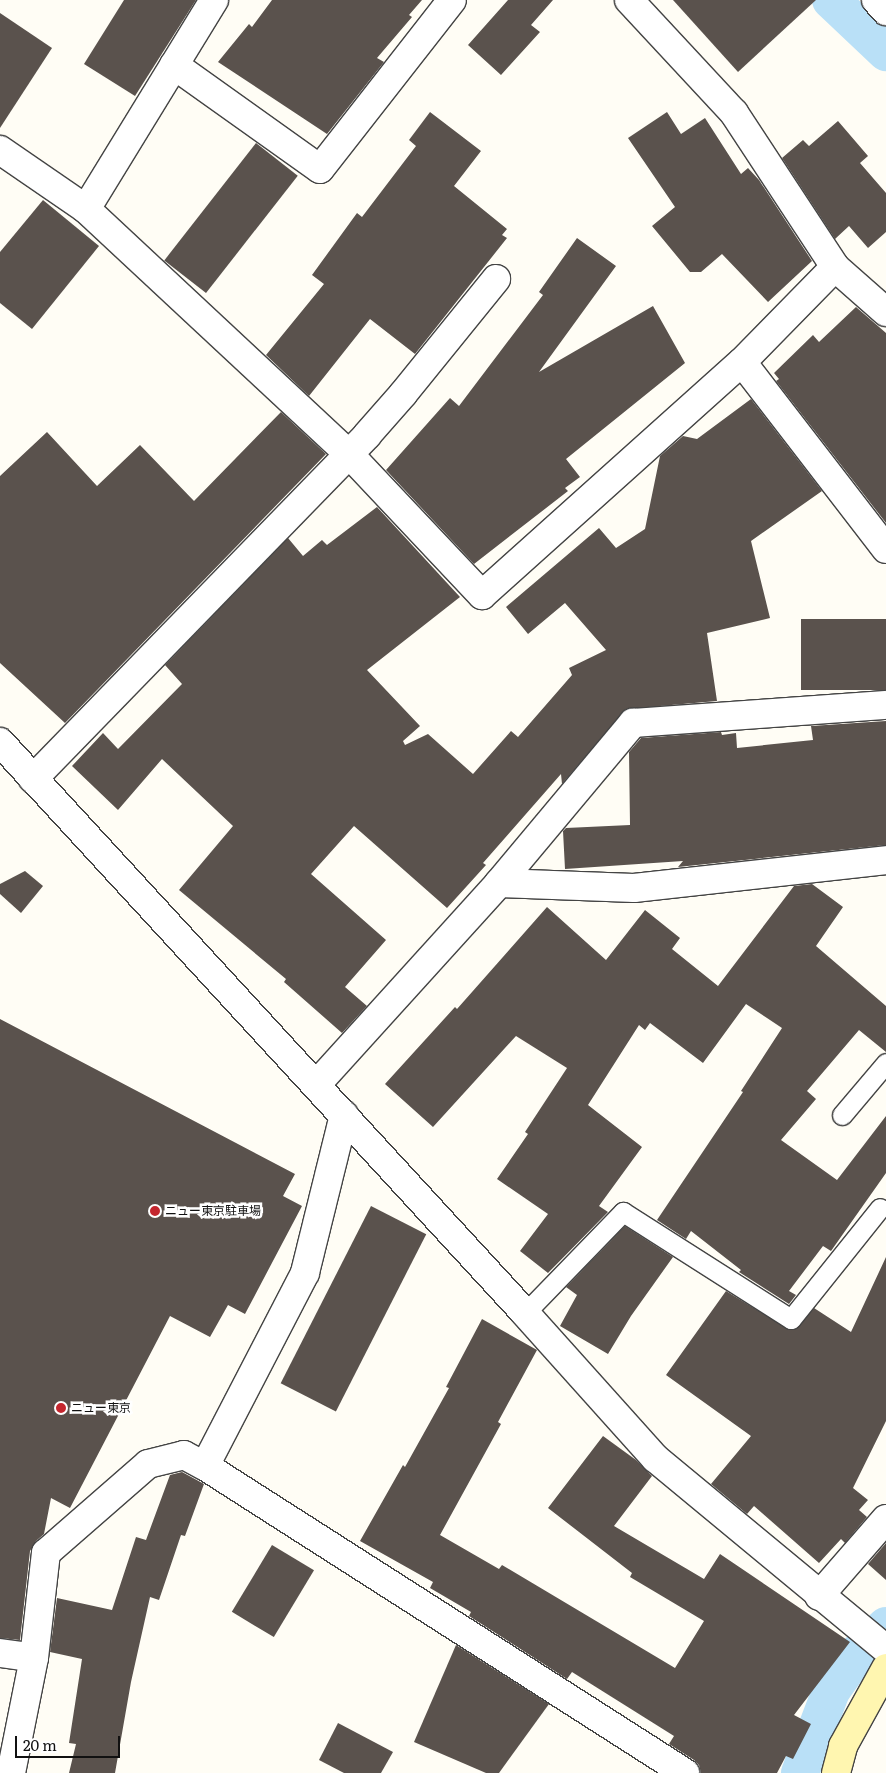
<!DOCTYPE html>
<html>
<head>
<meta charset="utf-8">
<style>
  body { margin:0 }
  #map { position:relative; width:886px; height:1773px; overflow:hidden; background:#fffdf5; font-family:Literata,"Noto Sans JP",serif }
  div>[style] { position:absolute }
  .canal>* { height:38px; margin:-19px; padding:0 19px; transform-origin:19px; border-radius:19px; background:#b9e0f7 }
  .building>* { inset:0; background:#5a524d; transform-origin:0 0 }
  .roads { filter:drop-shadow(1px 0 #444) drop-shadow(-1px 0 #444) drop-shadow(0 1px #444) drop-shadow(0 -1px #444) }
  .service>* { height:19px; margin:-9.5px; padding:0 9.5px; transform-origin:9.5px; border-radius:9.5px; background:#fff }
  .minor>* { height:28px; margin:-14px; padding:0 14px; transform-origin:14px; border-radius:14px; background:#fff }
  .secondary>* { height:28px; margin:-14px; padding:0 14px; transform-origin:14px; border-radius:14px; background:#fff6b0 }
  .dots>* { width:14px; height:14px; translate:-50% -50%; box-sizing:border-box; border:2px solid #fff; border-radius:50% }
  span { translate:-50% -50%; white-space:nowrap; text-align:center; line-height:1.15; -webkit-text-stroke:5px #fff; paint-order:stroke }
  .poi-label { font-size:12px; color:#111 }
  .left { translate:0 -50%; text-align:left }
  .scale { position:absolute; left:15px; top:1736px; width:105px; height:22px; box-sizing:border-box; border:2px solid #111; border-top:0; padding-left:6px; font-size:15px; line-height:18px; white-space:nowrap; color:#111; -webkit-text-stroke:4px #fff; paint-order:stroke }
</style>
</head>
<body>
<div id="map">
  <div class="canal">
    <i style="left:831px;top:0;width:76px;rotate:43.4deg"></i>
    <i style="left:800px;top:1773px;width:88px;rotate:-69.3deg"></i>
    <i style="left:831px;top:1691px;width:47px;rotate:-54.6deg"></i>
    <i style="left:858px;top:1653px;width:39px;rotate:-44deg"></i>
  </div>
  <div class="building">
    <i style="clip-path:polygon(124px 0,196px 0,135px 96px,84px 64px)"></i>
    <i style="clip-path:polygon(272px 0,422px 0,409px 15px,412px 17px,377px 58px,384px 62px,327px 134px,218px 62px,249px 24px,252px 27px)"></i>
    <i style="clip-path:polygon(508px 0,553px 0,531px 25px,540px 32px,501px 75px,468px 45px)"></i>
    <i style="clip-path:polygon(673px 0,816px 0,738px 72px)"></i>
    <i style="clip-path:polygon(0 13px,52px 48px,0 128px)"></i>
    <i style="clip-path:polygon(430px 112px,481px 151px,454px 186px,507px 229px,502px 235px,507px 238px,415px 354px,370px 319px,309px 396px,266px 355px,324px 284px,312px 275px,357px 213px,362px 217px,416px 146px,409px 140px)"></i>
    <i style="clip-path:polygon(667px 112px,681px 134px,705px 118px,741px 174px,748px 168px,759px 180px,812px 261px,768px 302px,722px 254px,701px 272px,690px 272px,652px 226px,675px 207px,628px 138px)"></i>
    <i style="clip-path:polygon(838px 121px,868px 156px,860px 163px,886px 193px,886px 232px,868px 248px,849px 226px,835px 239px,782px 158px,803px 140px,809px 146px)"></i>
    <i style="left:256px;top:143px;width:53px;height:149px;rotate:38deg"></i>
    <i style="clip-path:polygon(43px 200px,99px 246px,32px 329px,0 303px,0 252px)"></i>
    <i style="clip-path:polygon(577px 238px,616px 266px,539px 372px,653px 306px,685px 363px,566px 459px,580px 477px,565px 488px,568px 491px,474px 564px,386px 470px,450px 398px,459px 406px,543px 295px,539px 292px)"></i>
    <i style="clip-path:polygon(856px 307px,886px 333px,886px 523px,776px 381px,779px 379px,774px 373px,813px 335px,819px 342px)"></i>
    <i style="clip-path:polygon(751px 399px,822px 491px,751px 541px,770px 618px,707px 633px,717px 701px,626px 709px,562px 784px,561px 774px,483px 863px,486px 865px,447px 908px,354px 826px,311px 874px,386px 940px,345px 987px,367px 1006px,342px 1033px,284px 982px,286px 979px,179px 890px,233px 826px,162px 759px,118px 810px,72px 766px,103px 733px,118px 749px,182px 684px,165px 665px,288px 538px,303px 556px,322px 540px,327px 545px,377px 507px,460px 597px,367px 670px,420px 726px,403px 741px,405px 745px,428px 734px,473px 774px,511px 731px,518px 737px,572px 675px,569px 668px,606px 650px,565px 603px,528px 634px,506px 607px,599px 528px,616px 548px,645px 529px,660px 456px,683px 436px,697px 439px)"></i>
    <i style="clip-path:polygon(281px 412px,326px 454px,65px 723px,0 663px,0 476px,47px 432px,97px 486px,140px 445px,194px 501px)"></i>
    <i style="left:886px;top:619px;width:71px;height:85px;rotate:90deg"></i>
    <i style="clip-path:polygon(886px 721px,886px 845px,678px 867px,683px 861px,565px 869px,563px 831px,566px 828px,630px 825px,629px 752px,641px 738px,721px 732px,722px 735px,736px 733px,737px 748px,813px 740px,811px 726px)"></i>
    <i style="clip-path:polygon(25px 871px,43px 886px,21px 913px,0 894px,0 884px)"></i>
    <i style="clip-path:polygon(812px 884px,843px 907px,816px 946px,886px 1006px,886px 1052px,859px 1030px,807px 1091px,816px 1099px,781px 1140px,837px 1180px,886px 1116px,886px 1173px,831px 1251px,823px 1246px,789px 1291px,796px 1295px,789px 1304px,739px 1272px,741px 1270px,691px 1231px,686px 1239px,657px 1220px,743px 1092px,741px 1091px,782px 1028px,746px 1004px,703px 1063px,650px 1023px,645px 1030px,639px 1025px,588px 1105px,642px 1147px,599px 1206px,608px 1212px,548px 1273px,520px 1251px,548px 1214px,497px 1179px,528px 1134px,525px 1132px,567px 1068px,516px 1036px,433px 1127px,385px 1084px,455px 1007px,457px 1009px,547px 907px,606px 960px,645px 910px,680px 938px,672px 949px,718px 986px,794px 886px)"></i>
    <i style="clip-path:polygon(0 1019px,295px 1174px,283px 1196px,302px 1206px,245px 1314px,228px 1305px,210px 1337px,170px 1316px,70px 1508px,51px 1498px,44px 1534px,36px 1541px,30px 1551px,20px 1640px,0 1638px)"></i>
    <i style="left:371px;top:1206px;width:62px;height:199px;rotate:27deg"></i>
    <i style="clip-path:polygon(625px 1226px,673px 1257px,631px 1316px,608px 1354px,560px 1326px,577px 1295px,566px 1287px)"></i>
    <i style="clip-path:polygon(886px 1257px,886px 1421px,853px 1488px,868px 1500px,859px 1510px,867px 1517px,845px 1543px,841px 1539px,819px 1563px,754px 1506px,747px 1514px,711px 1484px,751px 1436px,666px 1375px,726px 1291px,790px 1330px,799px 1326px,814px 1308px,851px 1332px)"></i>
    <i style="clip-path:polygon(482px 1319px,537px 1350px,498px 1422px,501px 1424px,440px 1535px,499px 1569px,502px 1565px,675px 1668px,704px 1621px,630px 1577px,632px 1573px,548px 1508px,603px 1436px,636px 1460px,652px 1476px,614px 1526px,704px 1579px,720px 1554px,850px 1642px,794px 1715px,811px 1724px,793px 1759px,786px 1756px,777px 1773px,701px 1773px,699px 1765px,694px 1760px,669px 1744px,674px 1736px,572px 1672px,567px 1679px,469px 1616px,471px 1612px,430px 1588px,433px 1582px,360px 1541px,403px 1465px,405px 1467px,449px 1388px,446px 1387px)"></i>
    <i style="clip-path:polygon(182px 1472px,204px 1484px,185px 1536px,181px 1535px,159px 1600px,150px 1597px,131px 1682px,115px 1773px,69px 1773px,76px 1744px,69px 1743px,82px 1659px,50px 1652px,57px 1598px,112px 1610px,136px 1537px,146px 1540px,170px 1475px)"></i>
    <i style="clip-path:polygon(886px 1543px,886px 1580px,868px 1564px)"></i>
    <i style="left:272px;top:1545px;width:49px;height:78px;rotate:31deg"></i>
    <i style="clip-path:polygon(456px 1645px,549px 1704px,499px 1773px,486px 1773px,414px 1742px)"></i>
    <i style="clip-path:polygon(338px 1723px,393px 1752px,381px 1773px,344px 1773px,319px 1760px)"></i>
  </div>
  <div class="roads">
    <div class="service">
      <i style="left:842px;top:1115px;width:68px;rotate:-49.8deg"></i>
      <i style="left:525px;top:1313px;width:141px;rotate:-45.9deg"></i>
      <i style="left:623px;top:1212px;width:199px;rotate:32.5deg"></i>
      <i style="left:791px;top:1319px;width:142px;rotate:-51.3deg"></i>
    </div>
    <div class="minor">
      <i style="left:629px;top:0;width:154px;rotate:47.1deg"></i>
      <i style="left:734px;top:113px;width:184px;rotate:56.7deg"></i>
      <i style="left:835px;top:267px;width:68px;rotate:41.4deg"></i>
      <i style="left:876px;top:0;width:15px;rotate:48deg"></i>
      <i style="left:174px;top:65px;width:179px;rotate:35.5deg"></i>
      <i style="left:320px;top:169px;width:214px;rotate:-52deg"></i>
      <i style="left:0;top:150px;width:104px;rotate:34.5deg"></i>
      <i style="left:86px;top:209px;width:359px;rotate:43deg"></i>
      <i style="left:349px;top:454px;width:194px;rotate:46.7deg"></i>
      <i style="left:482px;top:595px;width:349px;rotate:-41.9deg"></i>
      <i style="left:86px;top:209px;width:245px;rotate:-58.5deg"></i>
      <i style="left:835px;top:267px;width:133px;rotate:134.4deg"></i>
      <i style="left:742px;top:362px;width:236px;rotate:52.4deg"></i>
      <i style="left:0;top:742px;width:776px;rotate:47.4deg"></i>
      <i style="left:525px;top:1313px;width:195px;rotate:48.1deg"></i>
      <i style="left:655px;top:1458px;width:300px;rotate:39.6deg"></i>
      <i style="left:33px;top:779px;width:479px;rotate:-45.8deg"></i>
      <i style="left:367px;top:435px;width:55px;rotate:-48.7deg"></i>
      <i style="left:403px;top:394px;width:148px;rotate:-51deg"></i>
      <i style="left:499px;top:883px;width:209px;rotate:-50.1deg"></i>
      <i style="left:633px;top:723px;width:254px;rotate:-4.1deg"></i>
      <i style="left:316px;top:1085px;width:273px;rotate:-47.8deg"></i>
      <i style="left:499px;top:883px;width:135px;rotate:2.1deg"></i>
      <i style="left:634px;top:888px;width:254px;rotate:-6.3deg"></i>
      <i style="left:344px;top:1115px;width:163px;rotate:103.9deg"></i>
      <i style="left:305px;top:1273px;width:217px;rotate:117.4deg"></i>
      <i style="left:205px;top:1466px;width:570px;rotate:32.6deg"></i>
      <i style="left:819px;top:1596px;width:102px;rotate:-49deg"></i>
      <i style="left:0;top:1653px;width:34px;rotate:8deg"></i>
      <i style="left:11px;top:1773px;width:117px;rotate:-78.7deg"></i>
      <i style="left:34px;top:1658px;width:106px;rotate:-83.5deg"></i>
      <i style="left:46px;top:1553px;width:135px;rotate:-41.1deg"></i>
      <i style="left:148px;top:1464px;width:37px;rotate:-14deg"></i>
      <i style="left:184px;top:1455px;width:24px;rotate:28deg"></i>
    </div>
    <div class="secondary">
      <i style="left:836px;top:1773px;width:28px;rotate:-75deg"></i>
      <i style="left:843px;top:1746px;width:89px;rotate:-61.1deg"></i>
    </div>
  </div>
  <div class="dots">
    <i style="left:155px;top:1211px;background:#c4262e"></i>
    <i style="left:61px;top:1408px;background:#c4262e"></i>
  </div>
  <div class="poi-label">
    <span class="left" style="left:165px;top:1211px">ニュー東京駐車場</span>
    <span class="left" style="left:71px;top:1408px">ニュー東京</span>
  </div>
  <div class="scale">20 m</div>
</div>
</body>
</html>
